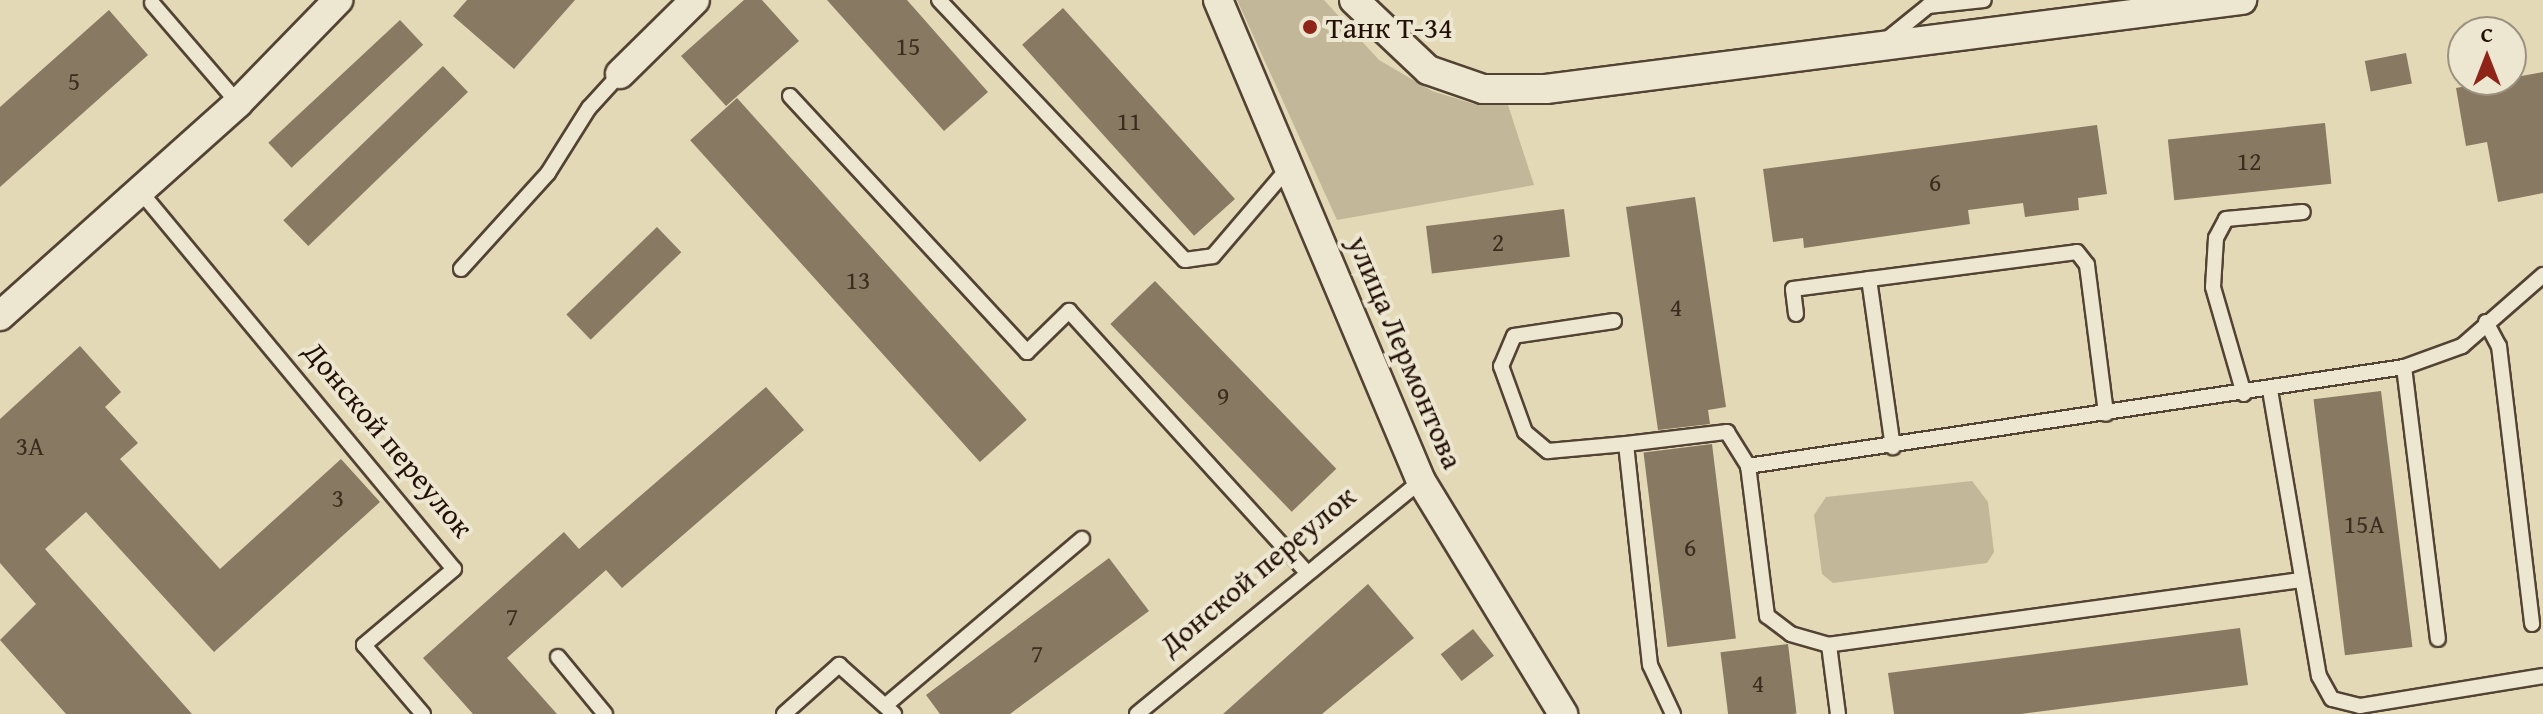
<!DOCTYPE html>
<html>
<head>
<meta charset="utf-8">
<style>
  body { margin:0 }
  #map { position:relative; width:2543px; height:714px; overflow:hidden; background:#e3d9b6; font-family:"Gentium Book Plus",serif }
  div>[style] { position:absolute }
  .green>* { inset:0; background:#c2b798 }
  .building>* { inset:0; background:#877962; transform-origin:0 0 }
  .roads { filter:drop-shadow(2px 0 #534334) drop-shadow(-2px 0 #534334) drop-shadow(0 2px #534334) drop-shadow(0 -2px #534334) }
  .lane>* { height:14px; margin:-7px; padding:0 7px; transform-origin:7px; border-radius:7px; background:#ede6d0 }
  .street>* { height:28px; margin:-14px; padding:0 14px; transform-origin:14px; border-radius:14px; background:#ede6d0 }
  .dots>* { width:22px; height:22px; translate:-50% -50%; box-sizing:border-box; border:4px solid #ede6d0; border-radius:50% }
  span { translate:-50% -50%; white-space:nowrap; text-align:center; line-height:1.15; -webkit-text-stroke:8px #ede6d0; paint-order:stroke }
  .number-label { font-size:26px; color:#3c2b1e }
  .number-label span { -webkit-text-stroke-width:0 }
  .poi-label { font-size:30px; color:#231108 }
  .left { translate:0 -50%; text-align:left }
  .street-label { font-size:30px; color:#231108 }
  .north { position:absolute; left:2447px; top:16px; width:80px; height:80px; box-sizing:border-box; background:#ede6d0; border:2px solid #9c9180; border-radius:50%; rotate:0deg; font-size:22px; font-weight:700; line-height:32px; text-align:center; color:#231108 }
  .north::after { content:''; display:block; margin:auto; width:28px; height:36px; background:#8f2418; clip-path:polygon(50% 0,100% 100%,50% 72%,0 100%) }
</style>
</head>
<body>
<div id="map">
  <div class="green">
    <i style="clip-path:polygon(1237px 0,1324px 0,1379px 60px,1432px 91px,1474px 104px,1508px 105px,1534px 185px,1337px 220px)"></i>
    <i style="clip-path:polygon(1972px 481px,1988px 502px,1994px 552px,1987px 563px,1833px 583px,1822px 574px,1814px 515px,1826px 497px)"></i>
  </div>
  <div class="building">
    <i style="clip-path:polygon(467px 0,575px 0,514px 69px,453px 16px)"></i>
    <i style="clip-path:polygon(744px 0,762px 0,799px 41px,726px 106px,681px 56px)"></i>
    <i style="clip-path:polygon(827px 0,907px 0,988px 92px,944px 131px)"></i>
    <i style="left:1063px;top:8px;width:257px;height:55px;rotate:48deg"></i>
    <i style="clip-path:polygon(109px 10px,148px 55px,0 187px,0 107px)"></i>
    <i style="left:400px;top:20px;width:34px;height:180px;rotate:47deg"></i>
    <i style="left:2406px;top:53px;width:31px;height:42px;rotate:79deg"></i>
    <i style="left:443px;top:66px;width:36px;height:222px;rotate:46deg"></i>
    <i style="clip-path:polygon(2543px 72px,2543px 193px,2498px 202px,2487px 142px,2466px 146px,2456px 88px)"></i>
    <i style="left:737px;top:98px;width:433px;height:63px;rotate:48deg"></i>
    <i style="left:2325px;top:123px;width:61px;height:158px;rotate:84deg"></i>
    <i style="clip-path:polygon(2097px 125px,2107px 194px,2078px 198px,2079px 210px,2025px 217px,2023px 203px,1968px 210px,1970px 224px,1804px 248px,1803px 238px,1773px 242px,1763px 169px)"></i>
    <i style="clip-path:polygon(1695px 197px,1726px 407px,1708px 410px,1710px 424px,1658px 430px,1626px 207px)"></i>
    <i style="left:1564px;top:209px;width:48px;height:139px;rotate:83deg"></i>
    <i style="left:657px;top:227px;width:35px;height:126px;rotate:46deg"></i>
    <i style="left:1155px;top:281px;width:261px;height:62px;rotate:46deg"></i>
    <i style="clip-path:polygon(80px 346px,121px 392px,105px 407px,138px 443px,120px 459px,220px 569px,341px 459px,380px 502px,214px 652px,86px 512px,45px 549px,192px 714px,66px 714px,0 640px,36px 604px,0 563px,0 419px)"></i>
    <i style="clip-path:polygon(766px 387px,804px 430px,622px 588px,606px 570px,507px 658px,557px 714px,473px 714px,423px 658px,564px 532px,579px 549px)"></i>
    <i style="left:2381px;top:391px;width:258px;height:68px;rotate:83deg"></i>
    <i style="left:1712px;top:444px;width:196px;height:69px;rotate:83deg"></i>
    <i style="clip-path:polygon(1109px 558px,1149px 611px,1010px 714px,940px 714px,926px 695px)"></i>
    <i style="clip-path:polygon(1368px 584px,1414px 638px,1322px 714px,1223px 714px)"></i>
    <i style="clip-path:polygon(2240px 628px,2248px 685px,2021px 714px,1894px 714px,1888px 673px)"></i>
    <i style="left:1473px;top:629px;width:34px;height:41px;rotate:52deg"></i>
    <i style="left:1788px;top:644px;width:70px;height:68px;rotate:83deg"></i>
  </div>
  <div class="roads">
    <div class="lane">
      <i style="left:939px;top:0;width:358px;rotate:46.6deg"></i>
      <i style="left:1185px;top:260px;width:28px;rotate:-8deg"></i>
      <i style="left:1213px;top:256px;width:117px;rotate:-49.5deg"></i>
      <i style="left:152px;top:3px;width:132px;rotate:49.3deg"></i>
      <i style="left:1885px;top:41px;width:55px;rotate:-39.1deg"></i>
      <i style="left:1928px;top:6px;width:56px;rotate:-6.1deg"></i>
      <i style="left:790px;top:96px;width:349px;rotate:47.2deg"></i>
      <i style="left:1027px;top:352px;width:59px;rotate:-44.3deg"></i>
      <i style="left:1069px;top:311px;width:350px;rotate:47.7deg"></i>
      <i style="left:140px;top:191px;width:491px;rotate:50.3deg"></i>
      <i style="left:454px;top:569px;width:118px;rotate:139.8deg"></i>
      <i style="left:364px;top:645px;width:91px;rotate:49.5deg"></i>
      <i style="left:461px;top:269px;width:130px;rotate:-47.8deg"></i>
      <i style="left:548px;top:173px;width:77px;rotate:-57.8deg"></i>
      <i style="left:589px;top:108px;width:46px;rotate:-47.6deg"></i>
      <i style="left:1869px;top:279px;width:170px;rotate:81.9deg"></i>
      <i style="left:1796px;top:314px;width:25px;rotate:-97deg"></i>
      <i style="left:1793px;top:289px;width:286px;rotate:-7.4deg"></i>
      <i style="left:2077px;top:252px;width:16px;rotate:52deg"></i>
      <i style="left:2087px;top:265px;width:150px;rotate:82.7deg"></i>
      <i style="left:1614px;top:321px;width:101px;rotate:171.5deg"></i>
      <i style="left:1514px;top:336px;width:33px;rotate:113deg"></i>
      <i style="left:1501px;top:366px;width:70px;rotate:70deg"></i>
      <i style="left:1525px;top:432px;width:30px;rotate:40deg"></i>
      <i style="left:1548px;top:451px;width:78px;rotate:-5.1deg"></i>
      <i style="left:2486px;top:322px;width:27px;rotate:62deg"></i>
      <i style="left:2499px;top:346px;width:280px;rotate:83.2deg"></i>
      <i style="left:2404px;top:367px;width:274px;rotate:82.9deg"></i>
      <i style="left:2270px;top:390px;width:290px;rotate:80.3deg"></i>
      <i style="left:2319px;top:676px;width:26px;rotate:61deg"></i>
      <i style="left:2332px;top:699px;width:29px;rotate:14deg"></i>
      <i style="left:2360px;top:706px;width:185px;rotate:-9.3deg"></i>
      <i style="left:2244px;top:394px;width:111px;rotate:-106.2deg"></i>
      <i style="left:2213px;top:287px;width:49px;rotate:-86.5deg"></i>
      <i style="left:2216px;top:238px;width:21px;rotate:-62deg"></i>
      <i style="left:2226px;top:219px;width:77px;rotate:-5.2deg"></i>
      <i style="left:2301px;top:580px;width:476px;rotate:172.2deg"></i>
      <i style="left:1829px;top:645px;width:40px;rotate:-164deg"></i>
      <i style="left:1791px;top:634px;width:30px;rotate:-143deg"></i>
      <i style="left:1767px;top:616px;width:151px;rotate:-97.2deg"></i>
      <i style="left:1748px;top:466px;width:663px;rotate:-8.58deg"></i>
      <i style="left:2404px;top:367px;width:62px;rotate:-19.9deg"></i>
      <i style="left:2462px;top:346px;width:108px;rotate:-41.2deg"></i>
      <i style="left:1829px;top:645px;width:70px;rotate:82.6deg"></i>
      <i style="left:558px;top:657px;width:74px;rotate:50.5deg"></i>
      <i style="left:886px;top:705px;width:257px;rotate:-40.3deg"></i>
      <i style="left:784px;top:714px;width:74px;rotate:-41.7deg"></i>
      <i style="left:839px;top:665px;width:74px;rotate:41.7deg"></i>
      <i style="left:1137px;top:714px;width:367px;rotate:-39.4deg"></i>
      <i style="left:1673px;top:714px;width:54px;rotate:-115.1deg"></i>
      <i style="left:1650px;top:665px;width:222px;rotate:-96.2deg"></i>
      <i style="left:1626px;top:444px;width:102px;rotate:-6.8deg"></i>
      <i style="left:1727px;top:432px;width:40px;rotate:58deg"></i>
    </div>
    <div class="street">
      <i style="left:1218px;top:0;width:522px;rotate:67.12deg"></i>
      <i style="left:1421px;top:481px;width:273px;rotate:58.6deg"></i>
      <i style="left:1354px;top:0;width:102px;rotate:43.4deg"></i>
      <i style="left:1428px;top:70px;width:58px;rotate:19.1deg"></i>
      <i style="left:1483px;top:89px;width:63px"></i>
      <i style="left:1546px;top:89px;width:702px;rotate:-7.29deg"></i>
      <i style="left:620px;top:74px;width:105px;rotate:-44.6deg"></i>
      <i style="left:0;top:316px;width:319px;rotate:-41.8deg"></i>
      <i style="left:238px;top:103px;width:144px;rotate:-45.8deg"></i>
    </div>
  </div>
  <div class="dots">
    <i style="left:1310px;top:27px;background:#8f2418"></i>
  </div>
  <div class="number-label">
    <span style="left:908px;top:46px">15</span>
    <span style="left:74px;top:81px">5</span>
    <span style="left:1129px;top:121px">11</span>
    <span style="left:2249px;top:161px">12</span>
    <span style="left:1935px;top:182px">6</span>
    <span style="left:1498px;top:242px">2</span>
    <span style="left:858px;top:280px">13</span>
    <span style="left:1676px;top:307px">4</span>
    <span style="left:1223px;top:396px">9</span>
    <span style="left:30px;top:446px">3А</span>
    <span style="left:338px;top:498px">3</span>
    <span style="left:2364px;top:524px">15А</span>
    <span style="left:1690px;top:547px">6</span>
    <span style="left:512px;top:616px">7</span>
    <span style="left:1037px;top:653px">7</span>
    <span style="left:1758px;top:683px">4</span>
  </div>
  <div class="poi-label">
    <span class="left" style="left:1326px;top:27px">Танк Т-34</span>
  </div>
  <div class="street-label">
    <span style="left:1406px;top:352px;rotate:67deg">улица Лермонтова</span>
    <span style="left:389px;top:439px;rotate:50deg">Донской переулок</span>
    <span style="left:1257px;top:570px;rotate:-40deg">Донской переулок</span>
  </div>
  <div class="north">С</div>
</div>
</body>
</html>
